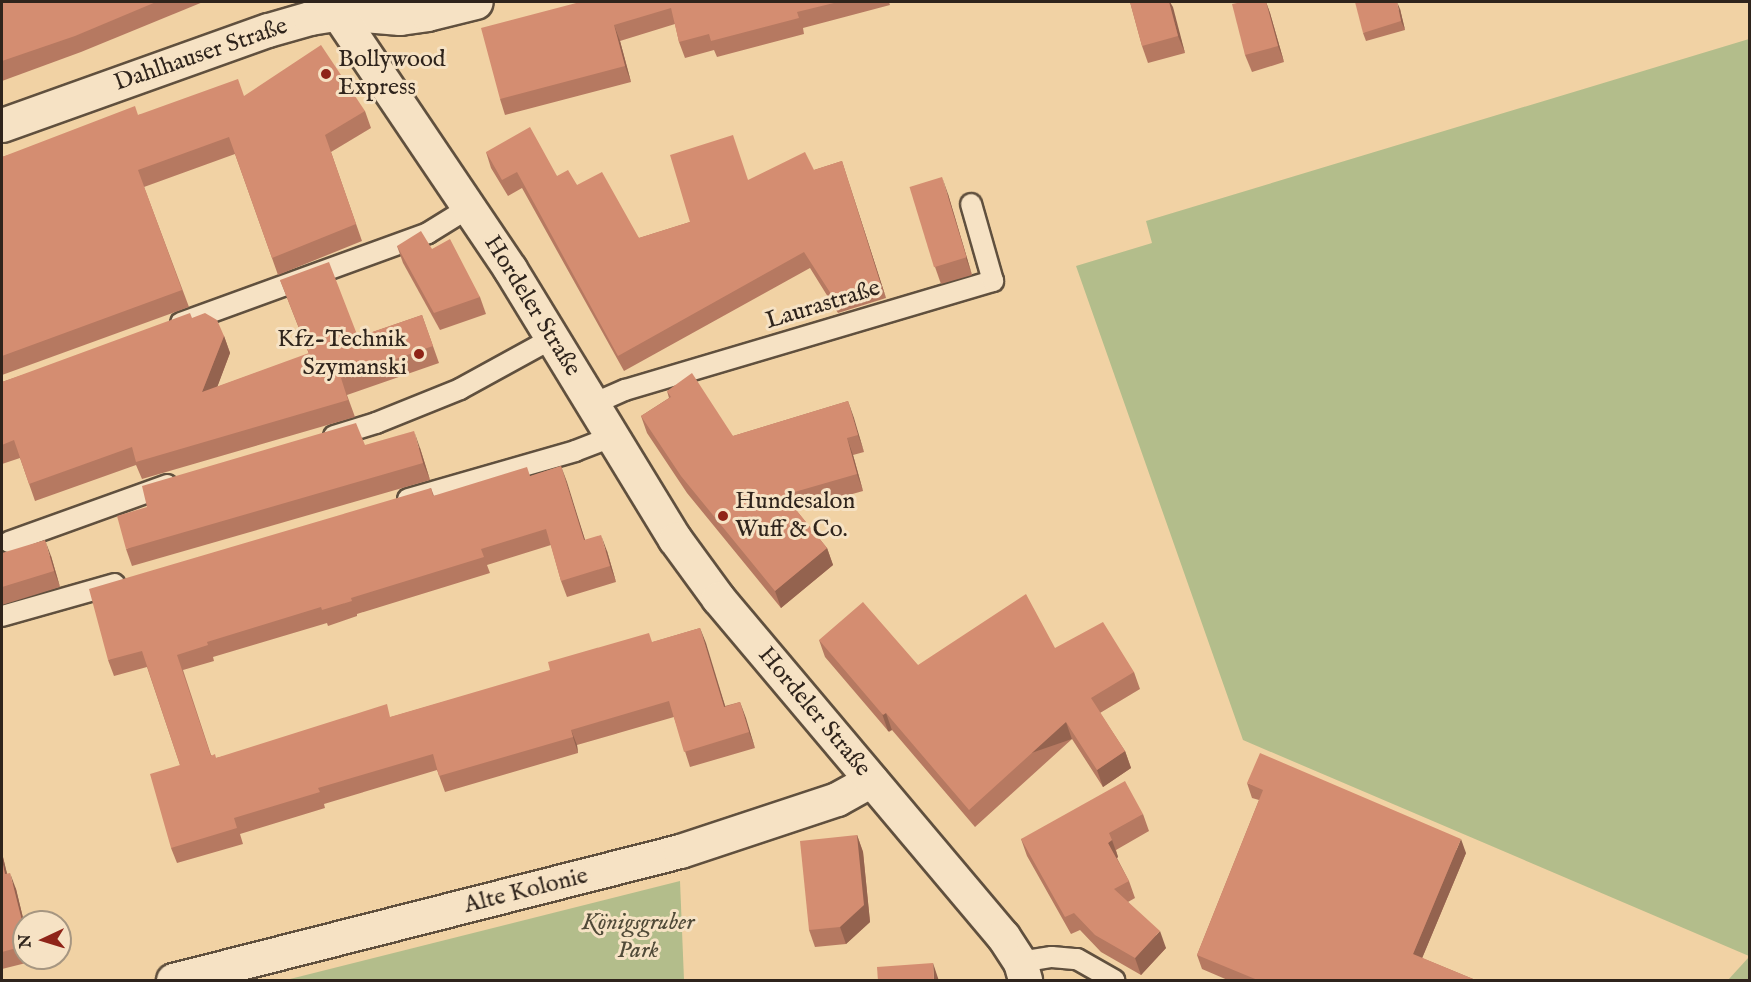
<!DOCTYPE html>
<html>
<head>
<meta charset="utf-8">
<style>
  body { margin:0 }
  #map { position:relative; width:1751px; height:982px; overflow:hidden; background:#f1d2a4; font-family:"IM FELL English",serif }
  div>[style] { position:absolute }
  .green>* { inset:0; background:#b3bd8b }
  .roads { filter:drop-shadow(2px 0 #60503e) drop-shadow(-2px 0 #60503e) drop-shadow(0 2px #60503e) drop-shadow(0 -2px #60503e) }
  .lane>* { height:20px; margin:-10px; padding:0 10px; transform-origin:10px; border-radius:10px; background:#f6e2c4 }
  .street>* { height:33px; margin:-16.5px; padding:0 16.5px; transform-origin:16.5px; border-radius:16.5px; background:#f6e2c4 }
  .secondary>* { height:33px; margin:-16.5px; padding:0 16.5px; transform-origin:16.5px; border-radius:16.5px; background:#f6e2c4 }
  .wall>* { inset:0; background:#b67961 }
  .shaded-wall>* { inset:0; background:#94634f; transform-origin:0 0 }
  .building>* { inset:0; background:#d48d71; transform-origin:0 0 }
  .dots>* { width:16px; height:16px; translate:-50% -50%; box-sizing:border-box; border:3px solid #f6e2c4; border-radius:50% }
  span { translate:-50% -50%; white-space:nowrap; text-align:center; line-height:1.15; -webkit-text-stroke:6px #f6e2c4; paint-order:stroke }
  .street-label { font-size:24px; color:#2f241c }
  .poi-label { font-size:24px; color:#2f241c }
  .left { translate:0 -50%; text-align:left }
  .right { translate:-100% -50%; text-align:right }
  .park-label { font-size:24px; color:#504a38; font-style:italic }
  .frame { position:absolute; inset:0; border:3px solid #2f241c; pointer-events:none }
  .north { position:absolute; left:12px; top:910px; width:60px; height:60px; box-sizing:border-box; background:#f6e2c4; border:2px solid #a69681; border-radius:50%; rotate:266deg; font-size:16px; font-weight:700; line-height:24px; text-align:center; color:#2f241c }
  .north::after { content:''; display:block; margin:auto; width:21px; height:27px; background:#8f2418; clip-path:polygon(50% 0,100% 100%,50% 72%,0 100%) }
</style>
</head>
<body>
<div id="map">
  <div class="green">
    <i style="clip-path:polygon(1749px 39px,1750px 40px,1749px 956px,1243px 740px,1076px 266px,1152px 243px,1146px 221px)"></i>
    <i style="clip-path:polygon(680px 881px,684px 980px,286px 980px)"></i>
    <i style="clip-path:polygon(1749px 957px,1749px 980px,1728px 980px)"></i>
  </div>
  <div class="roads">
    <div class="lane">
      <i style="left:181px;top:323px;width:263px;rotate:-20deg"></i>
      <i style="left:428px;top:233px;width:49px;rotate:-31.8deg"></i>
      <i style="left:593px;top:404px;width:35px;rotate:-24deg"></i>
      <i style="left:625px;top:390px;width:384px;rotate:-16.5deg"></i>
      <i style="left:993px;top:281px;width:80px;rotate:-105.9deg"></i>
      <i style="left:334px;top:436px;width:44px;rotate:-17.2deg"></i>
      <i style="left:376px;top:423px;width:91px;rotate:-22deg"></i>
      <i style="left:460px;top:389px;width:106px;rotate:-28.7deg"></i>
      <i style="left:408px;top:499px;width:174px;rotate:-16deg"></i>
      <i style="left:575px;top:451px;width:40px;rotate:-21deg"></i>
      <i style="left:9px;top:542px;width:168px;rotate:-19.8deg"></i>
      <i style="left:2px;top:616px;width:117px;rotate:-15.8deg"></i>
      <i style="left:1020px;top:962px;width:32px;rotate:-9deg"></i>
      <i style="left:1052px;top:957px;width:25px;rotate:5deg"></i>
      <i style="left:1077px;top:959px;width:43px;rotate:29.6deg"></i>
    </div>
    <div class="street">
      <i style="left:2px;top:125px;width:282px;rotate:-19.7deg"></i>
      <i style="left:268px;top:30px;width:44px;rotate:-15.9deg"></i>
      <i style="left:310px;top:18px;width:30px;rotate:-9deg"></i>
      <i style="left:340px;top:13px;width:60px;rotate:4.8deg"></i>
      <i style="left:400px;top:18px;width:27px;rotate:-8deg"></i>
      <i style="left:427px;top:14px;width:50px;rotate:-13.8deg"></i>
      <i style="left:173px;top:980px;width:523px;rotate:-14.28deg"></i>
      <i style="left:680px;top:851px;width:165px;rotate:-18.3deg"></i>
      <i style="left:837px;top:799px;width:39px;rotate:-29deg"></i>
    </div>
    <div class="secondary">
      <i style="left:330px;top:2px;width:322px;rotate:56deg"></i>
      <i style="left:510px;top:269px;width:316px;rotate:58.6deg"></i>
      <i style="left:675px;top:539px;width:73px;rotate:53.9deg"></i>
      <i style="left:718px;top:598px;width:442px;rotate:49.9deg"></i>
      <i style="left:1003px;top:936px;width:31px;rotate:57deg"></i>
      <i style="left:1020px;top:962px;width:19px;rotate:74deg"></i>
    </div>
  </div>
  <div class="wall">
    <i style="clip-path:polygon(2px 2px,203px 2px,81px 52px,2px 81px)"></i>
    <i style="clip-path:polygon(580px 2px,889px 2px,890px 5px,803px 28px,804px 34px,717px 57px,714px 50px,685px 58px,679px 42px,675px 24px,620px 41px,631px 82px,505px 115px,500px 99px)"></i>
    <i style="clip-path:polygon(1130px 2px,1170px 2px,1185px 53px,1148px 63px,1142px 46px)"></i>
    <i style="clip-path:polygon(1242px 2px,1266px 2px,1270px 13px,1284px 62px,1252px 72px,1245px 55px)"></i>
    <i style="clip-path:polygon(1400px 9px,1405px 30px,1366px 41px,1363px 33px)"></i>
    <i style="clip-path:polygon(244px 96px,365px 111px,371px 128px,331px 152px,362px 241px,278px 275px,235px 154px,144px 187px,189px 307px,2px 375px,2px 157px,138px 115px)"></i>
    <i style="clip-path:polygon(486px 152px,557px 176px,577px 185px,639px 238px,690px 222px,749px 180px,814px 170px,842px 161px,886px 298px,838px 313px,810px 268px,624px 371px,522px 188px,508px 196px,491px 168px)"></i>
    <i style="clip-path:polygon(948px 194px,972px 275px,941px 284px,935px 267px)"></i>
    <i style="clip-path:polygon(397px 246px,432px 249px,480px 297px,486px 314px,440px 330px,403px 263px)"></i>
    <i style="clip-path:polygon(280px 280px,358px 337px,422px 315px,439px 363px,347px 395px,355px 417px,142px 479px,136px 465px,35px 501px,20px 458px,2px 464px,2px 382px,192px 318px,224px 336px,230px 353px,217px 387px,309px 354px)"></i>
    <i style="clip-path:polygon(667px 391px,733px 436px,848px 401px,864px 452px,853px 455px,863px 491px,796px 510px,827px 548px,833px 565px,781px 608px,687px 493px,647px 433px,641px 416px,669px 398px)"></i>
    <i style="clip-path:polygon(365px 445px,420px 448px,430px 480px,132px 566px,126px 549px)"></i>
    <i style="clip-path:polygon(561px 466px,585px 540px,607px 551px,616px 582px,567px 597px,561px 581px,551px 545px,487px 565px,490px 573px,357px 614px,357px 616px,328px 626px,327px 623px,213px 657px,214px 661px,183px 670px,211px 755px,216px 758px,391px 717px,653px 642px,700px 628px,725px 706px,740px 702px,755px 748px,690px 767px,674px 717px,577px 745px,578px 753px,445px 792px,437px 770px,324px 804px,325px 808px,240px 834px,243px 844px,177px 863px,171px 848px,180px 765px,147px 667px,114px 676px,108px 660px,431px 488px,434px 496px,531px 476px)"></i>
    <i style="clip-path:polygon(2px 553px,51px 556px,60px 587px,2px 605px)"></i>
    <i style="clip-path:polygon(819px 640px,918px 665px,1134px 672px,1140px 689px,1100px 713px,1125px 751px,1131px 768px,1103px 787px,1072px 739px,975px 827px,892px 730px,889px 732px,825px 657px)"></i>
    <i style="clip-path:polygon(1247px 783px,1466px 853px,1422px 958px,1478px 981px,1230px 981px,1202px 969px,1197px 955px,1259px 800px,1252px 798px)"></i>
    <i style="clip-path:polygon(1143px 814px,1149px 831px,1116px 850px,1118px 857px,1117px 858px,1129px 881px,1135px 898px,1128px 902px,1166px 948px,1141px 975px,1101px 952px,1080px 930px,1071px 934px,1027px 856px,1021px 839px)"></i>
    <i style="clip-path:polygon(857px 835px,863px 852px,870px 922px,846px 944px,815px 947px,809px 930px)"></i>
    <i style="clip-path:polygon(2px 853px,7px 874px,16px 889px,24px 922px,24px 958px,33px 958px,34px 961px,2px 969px)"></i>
  </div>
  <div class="shaded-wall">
    <i style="clip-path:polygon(1169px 2px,1170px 2px,1173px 7px,1185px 53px,1178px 36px)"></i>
    <i style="clip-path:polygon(1266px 2px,1270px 13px,1284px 62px,1278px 46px)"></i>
    <i style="clip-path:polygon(1397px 2px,1400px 9px,1405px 30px,1401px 21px)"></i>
    <i style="clip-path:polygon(614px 25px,620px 41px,631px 82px,625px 66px)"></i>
    <i style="clip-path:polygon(842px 161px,847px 177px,886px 298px,880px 282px)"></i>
    <i style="clip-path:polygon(942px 177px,948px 194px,972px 275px,966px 258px)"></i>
    <i style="clip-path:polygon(224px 336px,230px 353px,209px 409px,202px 392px)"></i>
    <i style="clip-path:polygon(848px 401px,854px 418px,864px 452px,858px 435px)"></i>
    <i style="clip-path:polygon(414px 431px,420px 448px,430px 480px,423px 463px)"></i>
    <i style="clip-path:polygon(847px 438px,853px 455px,863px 491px,857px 474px)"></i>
    <i style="clip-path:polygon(561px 466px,567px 482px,590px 556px,584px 540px)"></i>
    <i style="clip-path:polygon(601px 535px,607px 551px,616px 582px,610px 566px)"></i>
    <i style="clip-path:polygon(45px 540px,51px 556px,60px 587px,54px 571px)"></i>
    <i style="clip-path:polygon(827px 548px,833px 565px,781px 608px,775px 591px)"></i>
    <i style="clip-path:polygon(700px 628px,706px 643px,730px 722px,724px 707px)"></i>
    <i style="clip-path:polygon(740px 702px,746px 718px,755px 748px,749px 732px)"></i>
    <i style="left:886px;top:713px;width:18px;height:4px;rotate:71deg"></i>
    <i style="left:1066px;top:722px;width:18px;height:131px;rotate:71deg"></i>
    <i style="clip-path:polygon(571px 730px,577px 745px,578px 753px,573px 737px)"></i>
    <i style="clip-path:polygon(1125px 751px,1131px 768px,1103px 787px,1097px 770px)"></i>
    <i style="clip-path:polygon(857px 835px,863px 852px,870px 922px,846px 944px,840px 927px)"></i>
    <i style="clip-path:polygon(1461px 839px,1466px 853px,1418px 968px,1413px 954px)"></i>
    <i style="clip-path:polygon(1112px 840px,1118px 857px,1114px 860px,1108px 843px)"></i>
    <i style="clip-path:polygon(2px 853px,11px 890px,5px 874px,2px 860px)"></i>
    <i style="clip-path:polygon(10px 873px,16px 889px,24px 922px,24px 929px)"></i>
    <i style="clip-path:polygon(1160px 931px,1166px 948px,1141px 975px,1135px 958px)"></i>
    <i style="clip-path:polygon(933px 963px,939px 981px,934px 981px)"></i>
  </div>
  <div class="building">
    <i style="clip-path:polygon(2px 2px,156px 2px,75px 36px,2px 61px)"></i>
    <i style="clip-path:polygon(580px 2px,838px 2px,797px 12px,799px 18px,711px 41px,709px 34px,679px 42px,671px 8px,614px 25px,625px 66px,500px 99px,481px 28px)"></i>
    <i style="clip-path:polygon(1130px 2px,1169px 2px,1178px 36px,1142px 46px)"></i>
    <i style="clip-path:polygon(1242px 2px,1266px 2px,1278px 46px,1245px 55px,1232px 4px)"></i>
    <i style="clip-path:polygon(1355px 2px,1397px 2px,1401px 21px,1363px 33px)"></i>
    <i style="clip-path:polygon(321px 45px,365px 111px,325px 135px,356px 224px,272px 258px,229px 137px,138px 170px,182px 290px,2px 356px,2px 157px,135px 106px,138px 115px,238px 79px,244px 96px)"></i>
    <i style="clip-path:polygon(530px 127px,557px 176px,568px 170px,577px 185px,602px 172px,639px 238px,690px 222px,670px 155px,733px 135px,748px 180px,805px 152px,814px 170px,842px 161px,880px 282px,833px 297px,804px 252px,618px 356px,517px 172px,502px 180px,486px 152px)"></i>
    <i style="left:942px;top:177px;width:84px;height:34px;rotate:73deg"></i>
    <i style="clip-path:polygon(421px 231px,432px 249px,450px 239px,480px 297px,434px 313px,397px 246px)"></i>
    <i style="clip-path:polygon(329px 262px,358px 337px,422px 315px,433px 346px,341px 378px,348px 400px,136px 462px,132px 447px,29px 484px,14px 440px,2px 445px,2px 382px,190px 313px,192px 318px,205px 313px,217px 320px,224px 336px,202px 392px,309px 353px,280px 280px)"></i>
    <i style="clip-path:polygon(692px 373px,733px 436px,848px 401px,858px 435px,847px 438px,857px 474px,784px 495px,827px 548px,775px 591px,681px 476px,641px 416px,671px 397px,667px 391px)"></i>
    <i style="clip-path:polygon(356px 423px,365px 445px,414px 431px,423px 463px,126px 549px,117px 516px,147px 507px,142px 486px)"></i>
    <i style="clip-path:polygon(561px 466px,584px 540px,601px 535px,610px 566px,561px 581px,546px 529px,481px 549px,484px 557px,351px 598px,352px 601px,322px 610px,321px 607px,207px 642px,208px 645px,177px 655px,211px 756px,215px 754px,216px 758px,387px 704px,390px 717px,550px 670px,548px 662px,649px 633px,652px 642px,700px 628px,724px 707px,740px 702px,749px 732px,684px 752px,669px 701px,571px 730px,573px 737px,439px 776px,433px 754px,318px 788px,320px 792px,234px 818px,237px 828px,171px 848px,150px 774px,180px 765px,142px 651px,108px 660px,89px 589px,431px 488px,433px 496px,527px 467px,530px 476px)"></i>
    <i style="clip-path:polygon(45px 540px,54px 571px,2px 587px,2px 553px)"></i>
    <i style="clip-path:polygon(1026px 594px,1055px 648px,1103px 622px,1134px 672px,1091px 698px,1125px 751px,1097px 770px,1066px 722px,969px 810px,886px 713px,883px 715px,819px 640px,863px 602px,918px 665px)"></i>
    <i style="clip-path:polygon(1260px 753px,1461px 839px,1413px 954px,1478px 981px,1260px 981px,1197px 955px,1263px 790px,1247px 783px)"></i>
    <i style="clip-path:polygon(1125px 781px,1143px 814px,1109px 833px,1112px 840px,1108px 843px,1129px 881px,1114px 889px,1160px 931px,1135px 958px,1095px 935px,1074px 913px,1065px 917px,1021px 839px)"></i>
    <i style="clip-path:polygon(857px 835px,864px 905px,840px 927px,809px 930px,800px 841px)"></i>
    <i style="clip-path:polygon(2px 860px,5px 874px,10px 873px,24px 929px,24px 946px,2px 952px)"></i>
    <i style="clip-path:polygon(933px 963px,934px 981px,878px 981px,877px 967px)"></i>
  </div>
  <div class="dots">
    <i style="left:326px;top:74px;background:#8f2418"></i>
    <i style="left:419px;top:354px;background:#8f2418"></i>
    <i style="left:723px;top:516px;background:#8f2418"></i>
  </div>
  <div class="street-label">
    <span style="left:201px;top:55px;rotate:-19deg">Dahlhauser Straße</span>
    <span style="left:823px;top:305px;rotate:-17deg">Laurastraße</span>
    <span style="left:532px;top:306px;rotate:58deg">Hordeler Straße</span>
    <span style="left:814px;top:712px;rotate:50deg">Hordeler Straße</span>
    <span style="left:526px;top:891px;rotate:-14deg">Alte Kolonie</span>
  </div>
  <div class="poi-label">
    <span class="left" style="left:338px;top:74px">Bollywood<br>Express</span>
    <span class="right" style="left:407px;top:354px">Kfz-Technik<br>Szymanski</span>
    <span class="left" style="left:735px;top:516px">Hundesalon<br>Wuff &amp; Co.</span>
  </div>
  <div class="park-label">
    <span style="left:638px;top:937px">Königsgruber<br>Park</span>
  </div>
  <div class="frame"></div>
  <div class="north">N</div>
</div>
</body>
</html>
